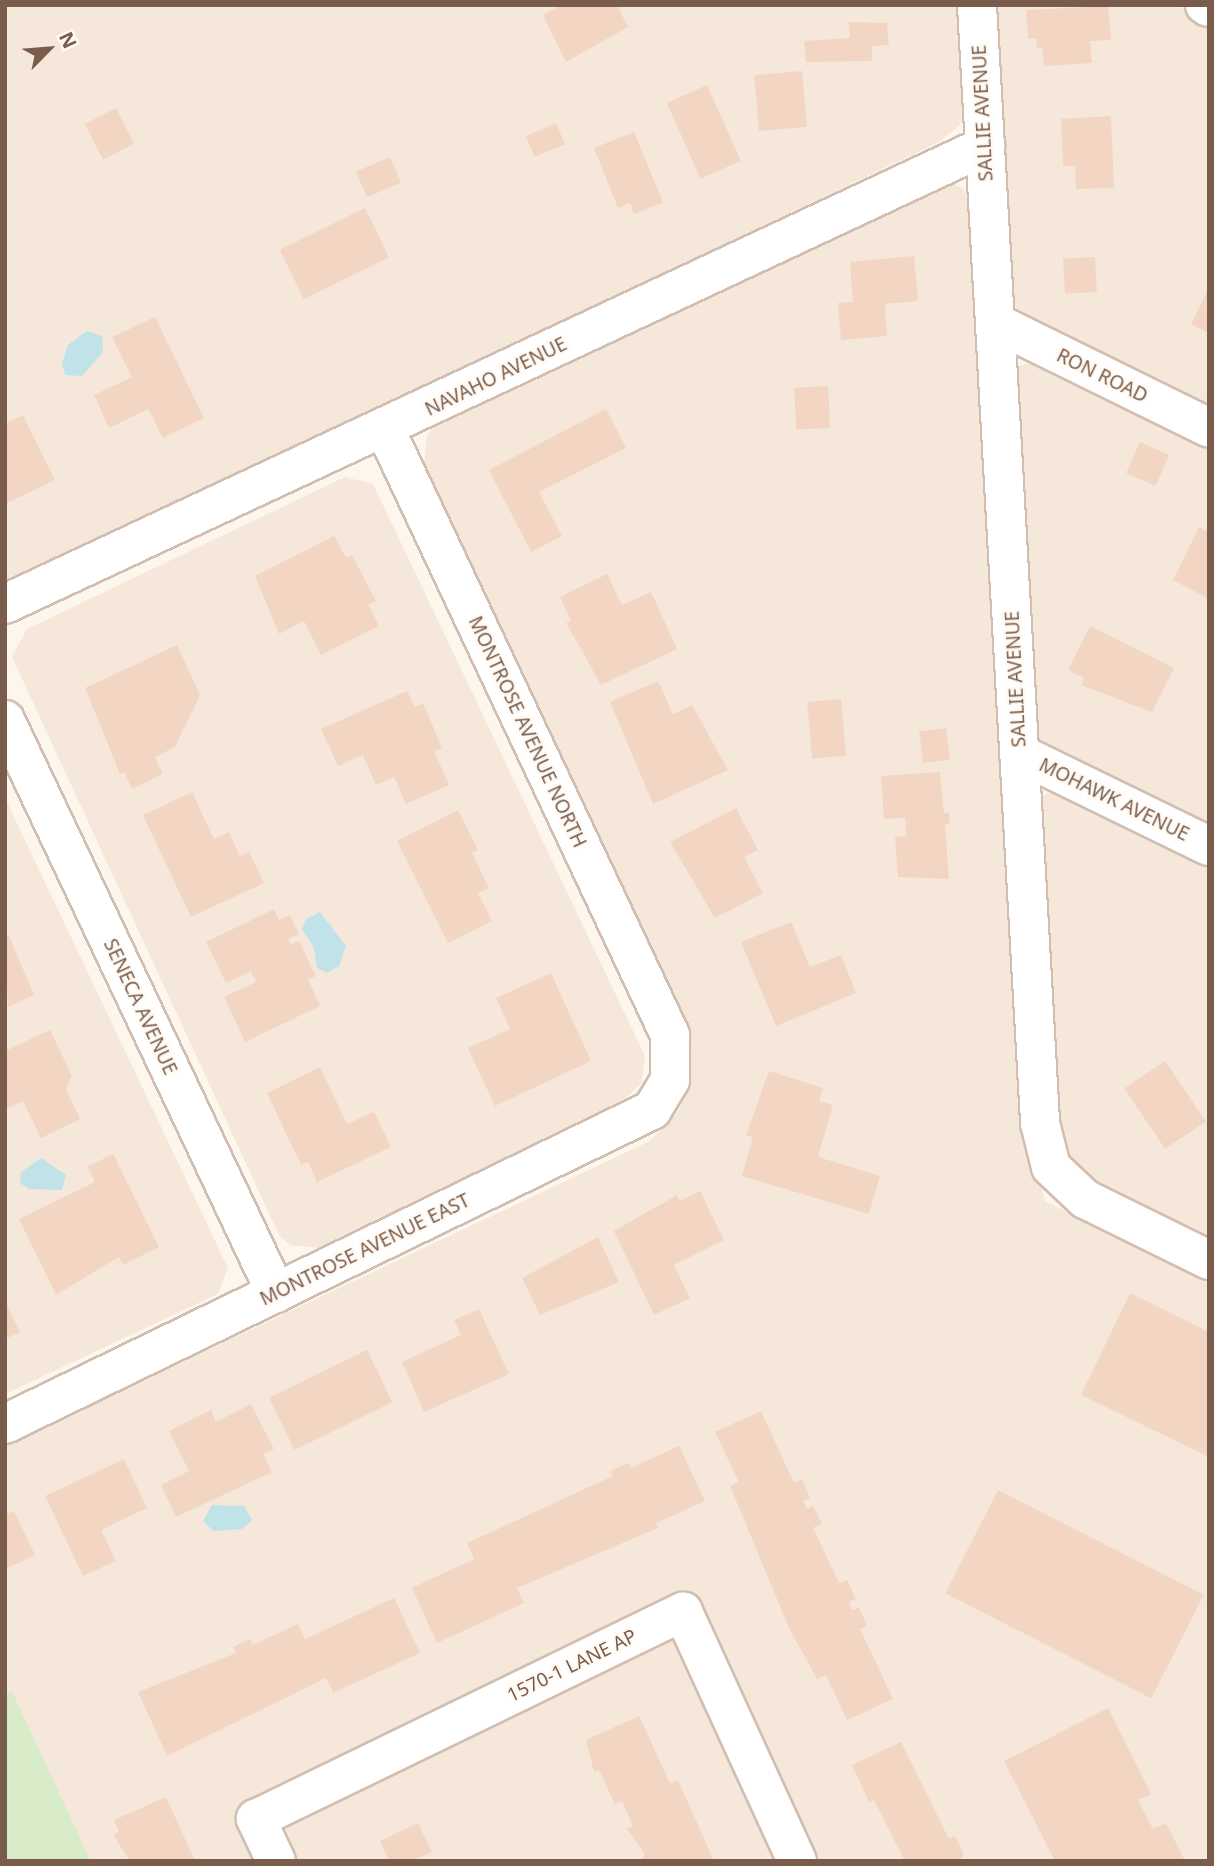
<!DOCTYPE html>
<html>
<head>
<meta charset="utf-8">
<style>
  body { margin:0 }
  #map { position:relative; width:1214px; height:1866px; overflow:hidden; background:#fdf6ec; font-family:"Noto Sans",sans-serif }
  div>[style] { position:absolute }
  .residential>* { inset:0; background:#f5e8da }
  .green>* { inset:0; background:#d8ecc9 }
  .water>* { inset:0; background:#bfe3e8 }
  .building>* { inset:0; background:#f3d5c3; transform-origin:0 0 }
  .roads { filter:drop-shadow(2px 0 #d1beb0) drop-shadow(-2px 0 #d1beb0) drop-shadow(0 2px #d1beb0) drop-shadow(0 -2px #d1beb0) }
  .minor>* { height:38px; margin:-19px; padding:0 19px; transform-origin:19px; border-radius:19px; background:#fff }
  span { translate:-50% -50%; white-space:nowrap; text-align:center; line-height:1.15; -webkit-text-stroke:5px #fffaf3; paint-order:stroke }
  .street-label { font-size:19px; color:#7a5c4d }
  .frame { position:absolute; inset:0; border:7px solid #7a5c4d; pointer-events:none }
  .north { position:absolute; left:14px; top:14px; width:70px; height:70px; -webkit-text-stroke:5px #fffaf3; paint-order:stroke; rotate:65deg; font-size:19px; font-weight:700; line-height:28px; text-align:center; color:#7a5c4d }
  .north::after { content:''; display:block; margin:auto; width:24px; height:32px; background:#7a5c4d; clip-path:polygon(50% 0,100% 100%,50% 72%,0 100%) }
</style>
</head>
<body>
<div id="map">
  <div class="residential">
    <i style="clip-path:polygon(5px 5px,960px 5px,965px 101px,960px 125px,939px 142px,5px 587px)"></i>
    <i style="clip-path:polygon(989px 5px,1174px 5px,1209px 22px,1209px 407px,1019px 313px,1012px 300px)"></i>
    <i style="clip-path:polygon(946px 179px,963px 189px,972px 209px,1018px 1107px,1045px 1201px,1209px 1283px,1209px 1861px,91px 1861px,12px 1692px,5px 1694px,5px 1446px,650px 1141px,678px 1112px,689px 1083px,688px 1048px,423px 473px,427px 435px,440px 420px)"></i>
    <i style="clip-path:polygon(1036px 362px,1209px 447px,1209px 830px,1050px 752px,1029px 727px,1009px 379px,1018px 366px)"></i>
    <i style="clip-path:polygon(345px 477px,373px 484px,645px 1056px,642px 1082px,624px 1100px,318px 1248px,290px 1245px,279px 1235px,12px 657px,27px 629px)"></i>
    <i style="clip-path:polygon(1063px 792px,1209px 863px,1209px 1246px,1076px 1173px,1059px 1147px,1033px 807px,1046px 794px)"></i>
    <i style="clip-path:polygon(5px 798px,228px 1268px,218px 1294px,5px 1394px)"></i>
  </div>
  <div class="green">
    <i style="clip-path:polygon(12px 1691px,91px 1861px,5px 1861px,5px 1694px)"></i>
  </div>
  <div class="water">
    <i style="clip-path:polygon(87px 331px,102px 336px,103px 352px,82px 376px,65px 375px,62px 363px,68px 345px)"></i>
    <i style="clip-path:polygon(320px 912px,346px 946px,339px 966px,327px 973px,317px 968px,314px 948px,302px 929px,306px 919px)"></i>
    <i style="clip-path:polygon(41px 1158px,66px 1175px,62px 1190px,29px 1189px,20px 1183px,21px 1172px)"></i>
    <i style="clip-path:polygon(212px 1505px,244px 1506px,252px 1520px,242px 1529px,213px 1531px,203px 1521px)"></i>
  </div>
  <div class="building">
    <i style="clip-path:polygon(562px 5px,617px 5px,628px 27px,566px 62px,543px 15px)"></i>
    <i style="clip-path:polygon(1108px 6px,1111px 40px,1090px 41px,1092px 63px,1044px 66px,1042px 48px,1037px 48px,1036px 38px,1028px 39px,1026px 10px)"></i>
    <i style="clip-path:polygon(849px 22px,887px 23px,889px 45px,872px 46px,872px 61px,806px 62px,804px 41px,850px 38px)"></i>
    <i style="left:802px;top:71px;width:56px;height:48px;rotate:85deg"></i>
    <i style="left:707px;top:85px;width:83px;height:44px;rotate:66deg"></i>
    <i style="left:116px;top:108px;width:40px;height:35px;rotate:63deg"></i>
    <i style="clip-path:polygon(1111px 116px,1114px 188px,1076px 189px,1075px 166px,1063px 166px,1061px 119px)"></i>
    <i style="left:556px;top:123px;width:23px;height:33px;rotate:67deg"></i>
    <i style="clip-path:polygon(634px 132px,663px 202px,634px 214px,630px 203px,618px 208px,594px 148px)"></i>
    <i style="left:390px;top:157px;width:28px;height:37px;rotate:67deg"></i>
    <i style="left:365px;top:208px;width:55px;height:95px;rotate:64deg"></i>
    <i style="clip-path:polygon(914px 256px,918px 301px,885px 304px,887px 336px,841px 340px,838px 303px,853px 302px,850px 262px)"></i>
    <i style="left:1095px;top:257px;width:35px;height:32px;rotate:87deg"></i>
    <i style="clip-path:polygon(1209px 288px,1209px 333px,1191px 324px)"></i>
    <i style="clip-path:polygon(155px 317px,204px 418px,163px 438px,148px 409px,109px 428px,94px 395px,132px 377px,112px 337px)"></i>
    <i style="left:828px;top:386px;width:42px;height:34px;rotate:87deg"></i>
    <i style="clip-path:polygon(606px 409px,626px 448px,539px 492px,562px 536px,531px 552px,489px 470px)"></i>
    <i style="clip-path:polygon(23px 415px,55px 480px,5px 504px,5px 424px)"></i>
    <i style="left:1140px;top:442px;width:32px;height:34px;rotate:24deg"></i>
    <i style="clip-path:polygon(1199px 527px,1209px 532px,1207px 598px,1173px 580px)"></i>
    <i style="clip-path:polygon(334px 536px,346px 558px,352px 555px,376px 601px,368px 604px,379px 626px,321px 655px,304px 621px,279px 634px,255px 576px)"></i>
    <i style="clip-path:polygon(607px 574px,622px 605px,651px 592px,677px 649px,601px 685px,566px 623px,571px 621px,560px 597px)"></i>
    <i style="clip-path:polygon(1090px 626px,1174px 668px,1152px 712px,1081px 685px,1084px 678px,1068px 670px)"></i>
    <i style="clip-path:polygon(177px 645px,200px 695px,175px 747px,155px 757px,163px 774px,132px 789px,124px 772px,120px 774px,85px 688px)"></i>
    <i style="clip-path:polygon(658px 681px,673px 714px,692px 705px,728px 770px,653px 804px,610px 702px)"></i>
    <i style="clip-path:polygon(407px 691px,415px 707px,423px 703px,442px 748px,434px 751px,449px 785px,406px 804px,394px 777px,376px 785px,363px 755px,338px 766px,321px 729px)"></i>
    <i style="left:841px;top:699px;width:57px;height:34px;rotate:85deg"></i>
    <i style="left:946px;top:728px;width:32px;height:27px;rotate:83deg"></i>
    <i style="clip-path:polygon(940px 772px,944px 813px,949px 813px,950px 823px,945px 824px,949px 879px,898px 877px,895px 837px,906px 836px,905px 818px,884px 819px,881px 776px)"></i>
    <i style="clip-path:polygon(192px 792px,214px 839px,229px 832px,240px 856px,249px 852px,264px 883px,191px 917px,143px 815px)"></i>
    <i style="clip-path:polygon(736px 808px,758px 850px,744px 857px,763px 893px,715px 918px,670px 842px)"></i>
    <i style="clip-path:polygon(458px 810px,478px 850px,472px 853px,489px 888px,478px 893px,492px 921px,448px 943px,397px 841px)"></i>
    <i style="clip-path:polygon(274px 909px,279px 920px,290px 915px,299px 934px,288px 939px,291px 945px,299px 941px,316px 976px,308px 979px,320px 1006px,245px 1042px,224px 997px,256px 982px,251px 971px,226px 983px,206px 942px)"></i>
    <i style="clip-path:polygon(791px 922px,810px 967px,841px 955px,856px 993px,776px 1026px,741px 942px)"></i>
    <i style="clip-path:polygon(9px 936px,34px 995px,8px 1007px,5px 938px)"></i>
    <i style="clip-path:polygon(551px 973px,591px 1061px,495px 1106px,468px 1048px,510px 1029px,496px 998px)"></i>
    <i style="clip-path:polygon(50px 1030px,72px 1076px,66px 1089px,80px 1119px,41px 1138px,23px 1101px,5px 1109px,5px 1051px)"></i>
    <i style="left:1165px;top:1061px;width:73px;height:49px;rotate:56deg"></i>
    <i style="clip-path:polygon(320px 1067px,347px 1124px,374px 1112px,391px 1147px,317px 1182px,308px 1162px,301px 1165px,267px 1093px)"></i>
    <i style="clip-path:polygon(769px 1071px,823px 1088px,819px 1101px,833px 1105px,818px 1157px,880px 1176px,869px 1214px,742px 1176px,753px 1137px,746px 1135px)"></i>
    <i style="clip-path:polygon(113px 1154px,159px 1247px,123px 1265px,119px 1257px,56px 1295px,19px 1219px,95px 1182px,87px 1167px)"></i>
    <i style="clip-path:polygon(700px 1191px,724px 1240px,674px 1265px,690px 1298px,654px 1315px,614px 1231px,677px 1195px,680px 1201px)"></i>
    <i style="clip-path:polygon(598px 1237px,619px 1282px,540px 1315px,522px 1278px)"></i>
    <i style="clip-path:polygon(1130px 1293px,1209px 1332px,1209px 1457px,1081px 1395px)"></i>
    <i style="clip-path:polygon(5px 1301px,20px 1332px,5px 1339px)"></i>
    <i style="clip-path:polygon(479px 1309px,509px 1374px,424px 1412px,402px 1362px,461px 1335px,454px 1320px)"></i>
    <i style="left:367px;top:1350px;width:58px;height:109px;rotate:64deg"></i>
    <i style="clip-path:polygon(251px 1404px,274px 1449px,263px 1454px,272px 1472px,176px 1517px,161px 1485px,189px 1471px,169px 1431px,211px 1410px,216px 1422px)"></i>
    <i style="clip-path:polygon(761px 1411px,794px 1483px,802px 1479px,810px 1498px,803px 1501px,807px 1509px,813px 1506px,822px 1524px,813px 1528px,839px 1583px,847px 1580px,856px 1599px,849px 1602px,852px 1610px,859px 1607px,867px 1626px,860px 1629px,893px 1699px,847px 1720px,826px 1675px,817px 1679px,789px 1628px,730px 1486px,739px 1482px,715px 1432px)"></i>
    <i style="clip-path:polygon(679px 1446px,705px 1501px,656px 1523px,658px 1528px,517px 1588px,524px 1603px,437px 1643px,412px 1588px,474px 1559px,467px 1543px,613px 1476px,610px 1471px,628px 1463px,631px 1468px)"></i>
    <i style="clip-path:polygon(124px 1459px,147px 1508px,101px 1530px,116px 1561px,83px 1576px,45px 1496px)"></i>
    <i style="left:998px;top:1490px;width:231px;height:116px;rotate:27deg"></i>
    <i style="clip-path:polygon(14px 1511px,35px 1555px,5px 1569px,5px 1515px)"></i>
    <i style="clip-path:polygon(394px 1598px,420px 1653px,333px 1693px,326px 1678px,167px 1756px,138px 1692px,236px 1653px,233px 1647px,250px 1639px,253px 1645px,298px 1624px,305px 1639px)"></i>
    <i style="clip-path:polygon(1108px 1708px,1151px 1794px,1138px 1800px,1153px 1829px,1166px 1823px,1185px 1861px,1055px 1861px,1004px 1761px)"></i>
    <i style="clip-path:polygon(639px 1716px,670px 1783px,678px 1780px,714px 1861px,641px 1861px,645px 1854px,627px 1829px,633px 1826px,622px 1801px,615px 1804px,599px 1770px,594px 1772px,586px 1740px)"></i>
    <i style="clip-path:polygon(901px 1742px,949px 1839px,955px 1836px,964px 1854px,958px 1861px,905px 1861px,874px 1800px,869px 1802px,852px 1765px)"></i>
    <i style="clip-path:polygon(166px 1797px,195px 1861px,130px 1861px,113px 1835px,119px 1832px,114px 1820px)"></i>
    <i style="clip-path:polygon(418px 1823px,432px 1852px,412px 1861px,389px 1861px,380px 1841px)"></i>
  </div>
  <div class="roads">
    <div class="minor">
      <i style="left:977px;top:5px;width:1120px;rotate:86.77deg"></i>
      <i style="left:1040px;top:1123px;width:45px;rotate:76deg"></i>
      <i style="left:1051px;top:1167px;width:47px;rotate:43.3deg"></i>
      <i style="left:1085px;top:1199px;width:138px;rotate:26.2deg"></i>
      <i style="left:1205px;top:5px;width:4px;rotate:27deg"></i>
      <i style="left:996px;top:323px;width:237px;rotate:26.2deg"></i>
      <i style="left:5px;top:604px;width:1082px;rotate:-25.05deg"></i>
      <i style="left:5px;top:720px;width:634px;rotate:64.69deg"></i>
      <i style="left:1020px;top:754px;width:210px;rotate:26deg"></i>
      <i style="left:5px;top:1424px;width:719px;rotate:-25.89deg"></i>
      <i style="left:652px;top:1110px;width:35px;rotate:-59deg"></i>
      <i style="left:670px;top:1080px;width:45px;rotate:-90deg"></i>
      <i style="left:670px;top:1035px;width:670px;rotate:-115.19deg"></i>
      <i style="left:276px;top:1861px;width:47px;rotate:-115.5deg"></i>
      <i style="left:256px;top:1819px;width:475px;rotate:-25.9deg"></i>
      <i style="left:683px;top:1612px;width:274px;rotate:65.4deg"></i>
    </div>
  </div>
  <div class="street-label">
    <span style="left:983px;top:113px;rotate:-93deg">SALLIE AVENUE</span>
    <span style="left:1102px;top:376px;rotate:26deg">RON ROAD</span>
    <span style="left:496px;top:377px;rotate:-26deg">NAVAHO AVENUE</span>
    <span style="left:1016px;top:679px;rotate:-93deg">SALLIE AVENUE</span>
    <span style="left:527px;top:732px;rotate:65deg">MONTROSE AVENUE NORTH</span>
    <span style="left:1114px;top:800px;rotate:26deg">MOHAWK AVENUE</span>
    <span style="left:140px;top:1007px;rotate:65deg">SENECA AVENUE</span>
    <span style="left:365px;top:1250px;rotate:-26deg">MONTROSE AVENUE EAST</span>
    <span style="left:572px;top:1666px;rotate:-26deg">1570-1 LANE AP</span>
  </div>
  <div class="frame"></div>
  <div class="north">N</div>
</div>
</body>
</html>
